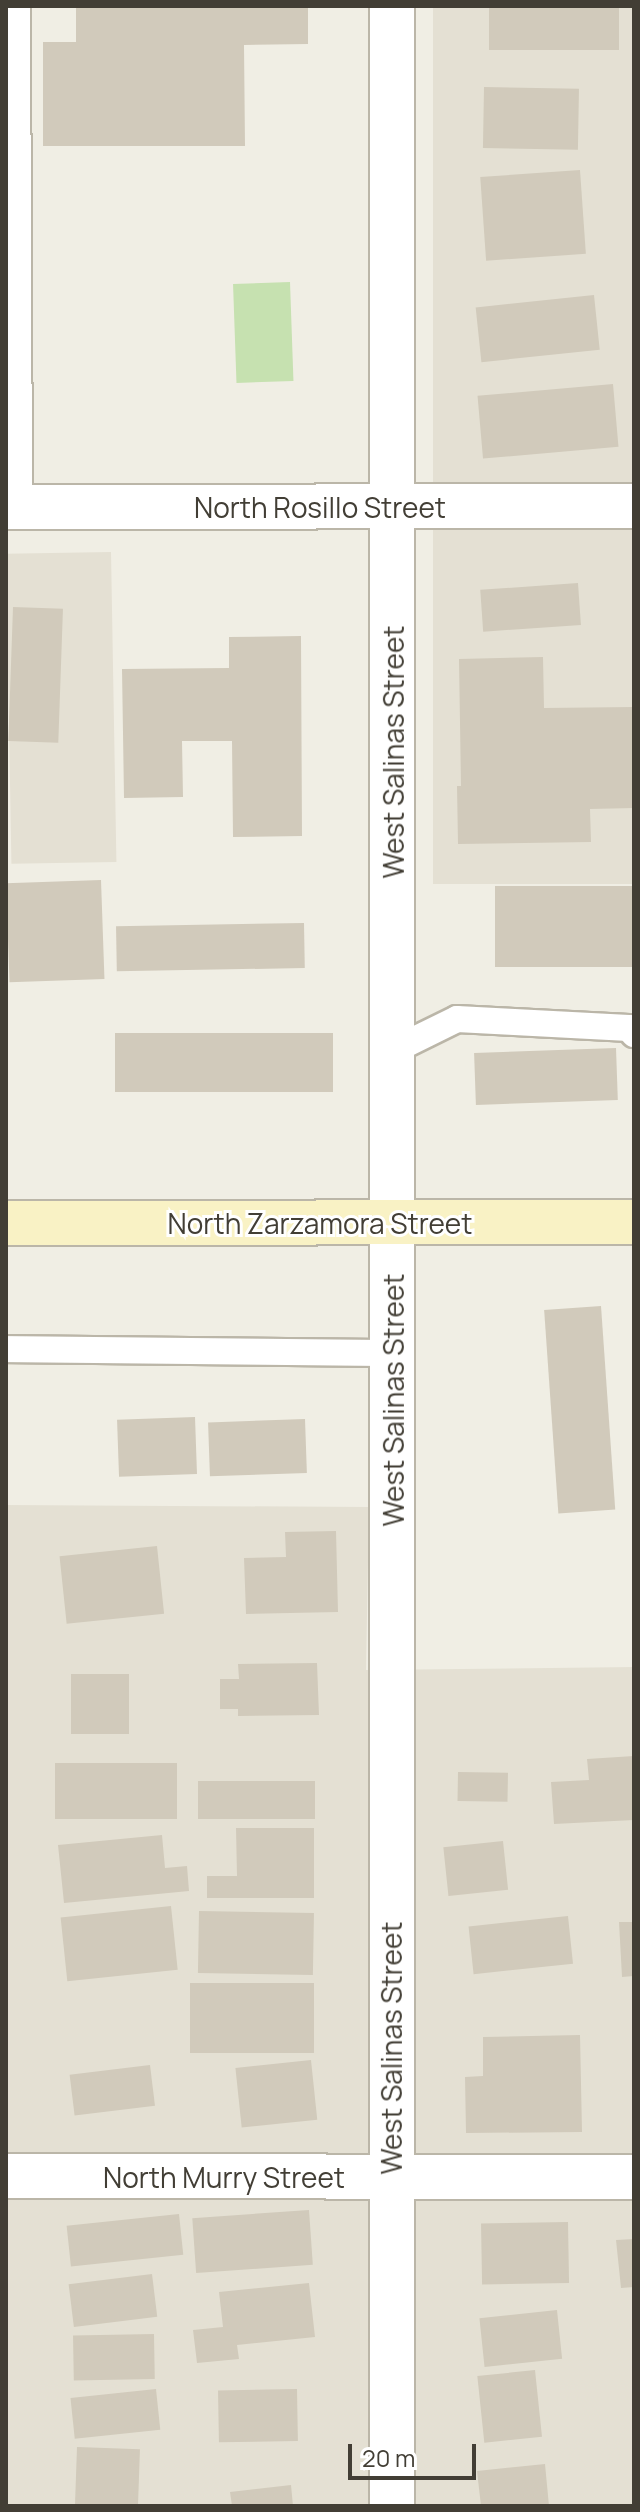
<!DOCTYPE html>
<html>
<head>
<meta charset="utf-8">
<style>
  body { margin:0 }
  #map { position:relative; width:640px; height:2512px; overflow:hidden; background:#f0eee4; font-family:Manrope,sans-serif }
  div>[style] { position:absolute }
  .residential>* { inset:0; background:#e4e0d3; transform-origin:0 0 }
  .green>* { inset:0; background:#c6e1b0; transform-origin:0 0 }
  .building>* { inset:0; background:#d1cabb; transform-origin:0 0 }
  .roads { filter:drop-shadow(2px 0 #bbb6a8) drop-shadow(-2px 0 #bbb6a8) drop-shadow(0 2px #bbb6a8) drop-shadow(0 -2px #bbb6a8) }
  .lane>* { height:26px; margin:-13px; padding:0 13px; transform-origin:13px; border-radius:13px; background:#fff }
  .street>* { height:44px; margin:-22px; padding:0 22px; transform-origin:22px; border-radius:22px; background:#fff }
  .secondary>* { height:44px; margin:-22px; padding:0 22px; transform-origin:22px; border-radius:22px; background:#f9f2c5 }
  span { translate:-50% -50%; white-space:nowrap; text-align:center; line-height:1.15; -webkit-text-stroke:6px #fff; paint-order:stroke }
  .street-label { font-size:28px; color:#423e35 }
  .frame { position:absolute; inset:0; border:8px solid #423e35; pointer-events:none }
  .scale { position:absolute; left:348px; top:2444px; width:128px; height:36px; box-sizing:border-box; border:4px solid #423e35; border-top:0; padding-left:10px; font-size:24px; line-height:28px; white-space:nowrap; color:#423e35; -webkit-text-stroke:6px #fff; paint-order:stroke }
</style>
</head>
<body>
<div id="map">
  <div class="residential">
    <i style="left:433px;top:6px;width:201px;height:878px"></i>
    <i style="left:111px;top:552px;width:310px;height:105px;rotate:89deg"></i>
    <i style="clip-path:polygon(6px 1505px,369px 1507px,366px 1670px,634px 1667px,634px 2506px,6px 2506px)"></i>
  </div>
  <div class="green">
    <i style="left:290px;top:282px;width:99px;height:57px;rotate:88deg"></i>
  </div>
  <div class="building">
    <i style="clip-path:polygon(76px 6px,308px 6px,308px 44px,244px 45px,245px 146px,43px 146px,43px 42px,76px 42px)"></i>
    <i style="left:489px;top:6px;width:130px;height:44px"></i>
    <i style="left:484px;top:87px;width:95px;height:61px;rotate:1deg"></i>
    <i style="left:580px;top:170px;width:84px;height:100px;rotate:86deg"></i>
    <i style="left:594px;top:295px;width:55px;height:119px;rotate:84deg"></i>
    <i style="left:613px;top:384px;width:63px;height:136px;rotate:85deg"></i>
    <i style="left:578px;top:583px;width:42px;height:98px;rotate:86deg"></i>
    <i style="left:13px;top:607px;width:50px;height:134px;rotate:2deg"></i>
    <i style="clip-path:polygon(301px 636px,302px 836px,233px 837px,232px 741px,182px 741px,183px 797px,124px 798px,122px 669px,229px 668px,229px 637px)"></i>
    <i style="clip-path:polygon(543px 657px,544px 708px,633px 707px,634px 808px,590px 809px,591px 842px,458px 844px,457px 786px,461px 786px,459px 659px)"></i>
    <i style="left:101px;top:880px;width:99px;height:95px;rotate:88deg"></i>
    <i style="left:634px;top:886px;width:81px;height:139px;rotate:90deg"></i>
    <i style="left:304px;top:923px;width:45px;height:188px;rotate:89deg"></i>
    <i style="left:333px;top:1033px;width:59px;height:218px;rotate:90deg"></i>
    <i style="left:616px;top:1048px;width:52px;height:142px;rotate:88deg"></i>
    <i style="left:601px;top:1306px;width:204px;height:57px;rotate:86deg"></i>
    <i style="left:195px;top:1417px;width:57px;height:78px;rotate:88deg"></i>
    <i style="left:305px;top:1419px;width:54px;height:97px;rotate:88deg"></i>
    <i style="clip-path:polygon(336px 1531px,338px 1612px,246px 1614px,244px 1558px,286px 1557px,285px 1532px)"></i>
    <i style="left:157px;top:1546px;width:68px;height:98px;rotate:84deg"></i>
    <i style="clip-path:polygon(317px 1663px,319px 1715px,238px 1716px,238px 1709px,220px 1709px,220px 1679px,239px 1679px,238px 1664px)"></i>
    <i style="left:71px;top:1674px;width:58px;height:60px"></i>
    <i style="clip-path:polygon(634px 1756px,634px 1820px,554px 1824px,551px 1782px,589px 1780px,587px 1759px)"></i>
    <i style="left:177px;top:1763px;width:56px;height:122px;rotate:90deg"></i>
    <i style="left:458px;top:1772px;width:50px;height:29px;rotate:1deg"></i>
    <i style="left:198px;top:1781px;width:117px;height:38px"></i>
    <i style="clip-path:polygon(236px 1828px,314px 1828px,314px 1898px,207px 1898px,207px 1876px,237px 1876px)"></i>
    <i style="clip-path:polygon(162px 1835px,165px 1868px,187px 1866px,189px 1891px,64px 1903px,58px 1845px)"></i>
    <i style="left:503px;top:1841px;width:49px;height:60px;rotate:84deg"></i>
    <i style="left:171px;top:1906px;width:64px;height:111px;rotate:84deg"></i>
    <i style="left:199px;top:1911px;width:115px;height:62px;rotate:1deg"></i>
    <i style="left:568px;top:1916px;width:48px;height:100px;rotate:84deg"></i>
    <i style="clip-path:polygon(619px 1922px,634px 1922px,634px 1976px,622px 1977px)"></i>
    <i style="left:314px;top:1983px;width:70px;height:124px;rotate:90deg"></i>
    <i style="clip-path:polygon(580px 2035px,582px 2132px,466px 2133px,465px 2077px,483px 2076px,483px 2037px)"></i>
    <i style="left:311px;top:2060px;width:60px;height:76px;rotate:84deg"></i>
    <i style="left:150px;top:2065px;width:41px;height:81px;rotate:83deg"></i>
    <i style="left:309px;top:2210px;width:55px;height:117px;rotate:86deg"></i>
    <i style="left:179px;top:2214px;width:41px;height:113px;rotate:84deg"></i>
    <i style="left:568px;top:2222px;width:61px;height:87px;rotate:89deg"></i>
    <i style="clip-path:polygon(634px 2239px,634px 2287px,621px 2288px,616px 2240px)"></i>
    <i style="left:152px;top:2274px;width:43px;height:84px;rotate:83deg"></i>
    <i style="clip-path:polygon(309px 2283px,315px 2337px,237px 2345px,239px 2359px,197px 2363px,193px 2330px,223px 2327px,219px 2292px)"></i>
    <i style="left:557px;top:2310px;width:49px;height:78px;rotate:84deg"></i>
    <i style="left:154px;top:2334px;width:45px;height:81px;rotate:89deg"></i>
    <i style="left:535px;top:2370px;width:67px;height:58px;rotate:84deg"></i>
    <i style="left:156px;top:2389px;width:41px;height:86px;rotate:84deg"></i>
    <i style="left:297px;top:2389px;width:52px;height:79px;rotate:89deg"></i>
    <i style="left:77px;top:2447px;width:63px;height:59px;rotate:2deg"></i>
    <i style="clip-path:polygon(545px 2464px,549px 2506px,481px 2506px,477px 2471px)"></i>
    <i style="clip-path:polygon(291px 2485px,293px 2506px,232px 2506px,230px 2492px)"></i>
  </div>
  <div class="roads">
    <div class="lane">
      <i style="left:17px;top:6px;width:501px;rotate:89.77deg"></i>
      <i style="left:394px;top:1050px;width:70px;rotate:-26.2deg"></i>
      <i style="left:457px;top:1019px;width:172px;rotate:3deg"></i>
      <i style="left:629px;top:1028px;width:8px;rotate:50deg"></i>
      <i style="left:6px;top:1349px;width:388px;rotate:0.6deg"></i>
    </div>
    <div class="street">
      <i style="left:392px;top:6px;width:2500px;rotate:90deg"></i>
      <i style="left:6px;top:507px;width:628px;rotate:-0.09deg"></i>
      <i style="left:6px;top:2176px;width:628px;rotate:0.09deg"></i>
    </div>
    <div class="secondary">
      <i style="left:6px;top:1223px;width:628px;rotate:-0.09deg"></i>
    </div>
  </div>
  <div class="street-label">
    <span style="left:320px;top:507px">North Rosillo Street</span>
    <span style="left:393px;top:752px;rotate:-90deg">West Salinas Street</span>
    <span style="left:320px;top:1223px">North Zarzamora Street</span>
    <span style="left:393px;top:1400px;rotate:-90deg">West Salinas Street</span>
    <span style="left:391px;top:2048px;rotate:-90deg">West Salinas Street</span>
    <span style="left:224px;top:2177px">North Murry Street</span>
  </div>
  <div class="frame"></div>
  <div class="scale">20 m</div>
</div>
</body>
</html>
